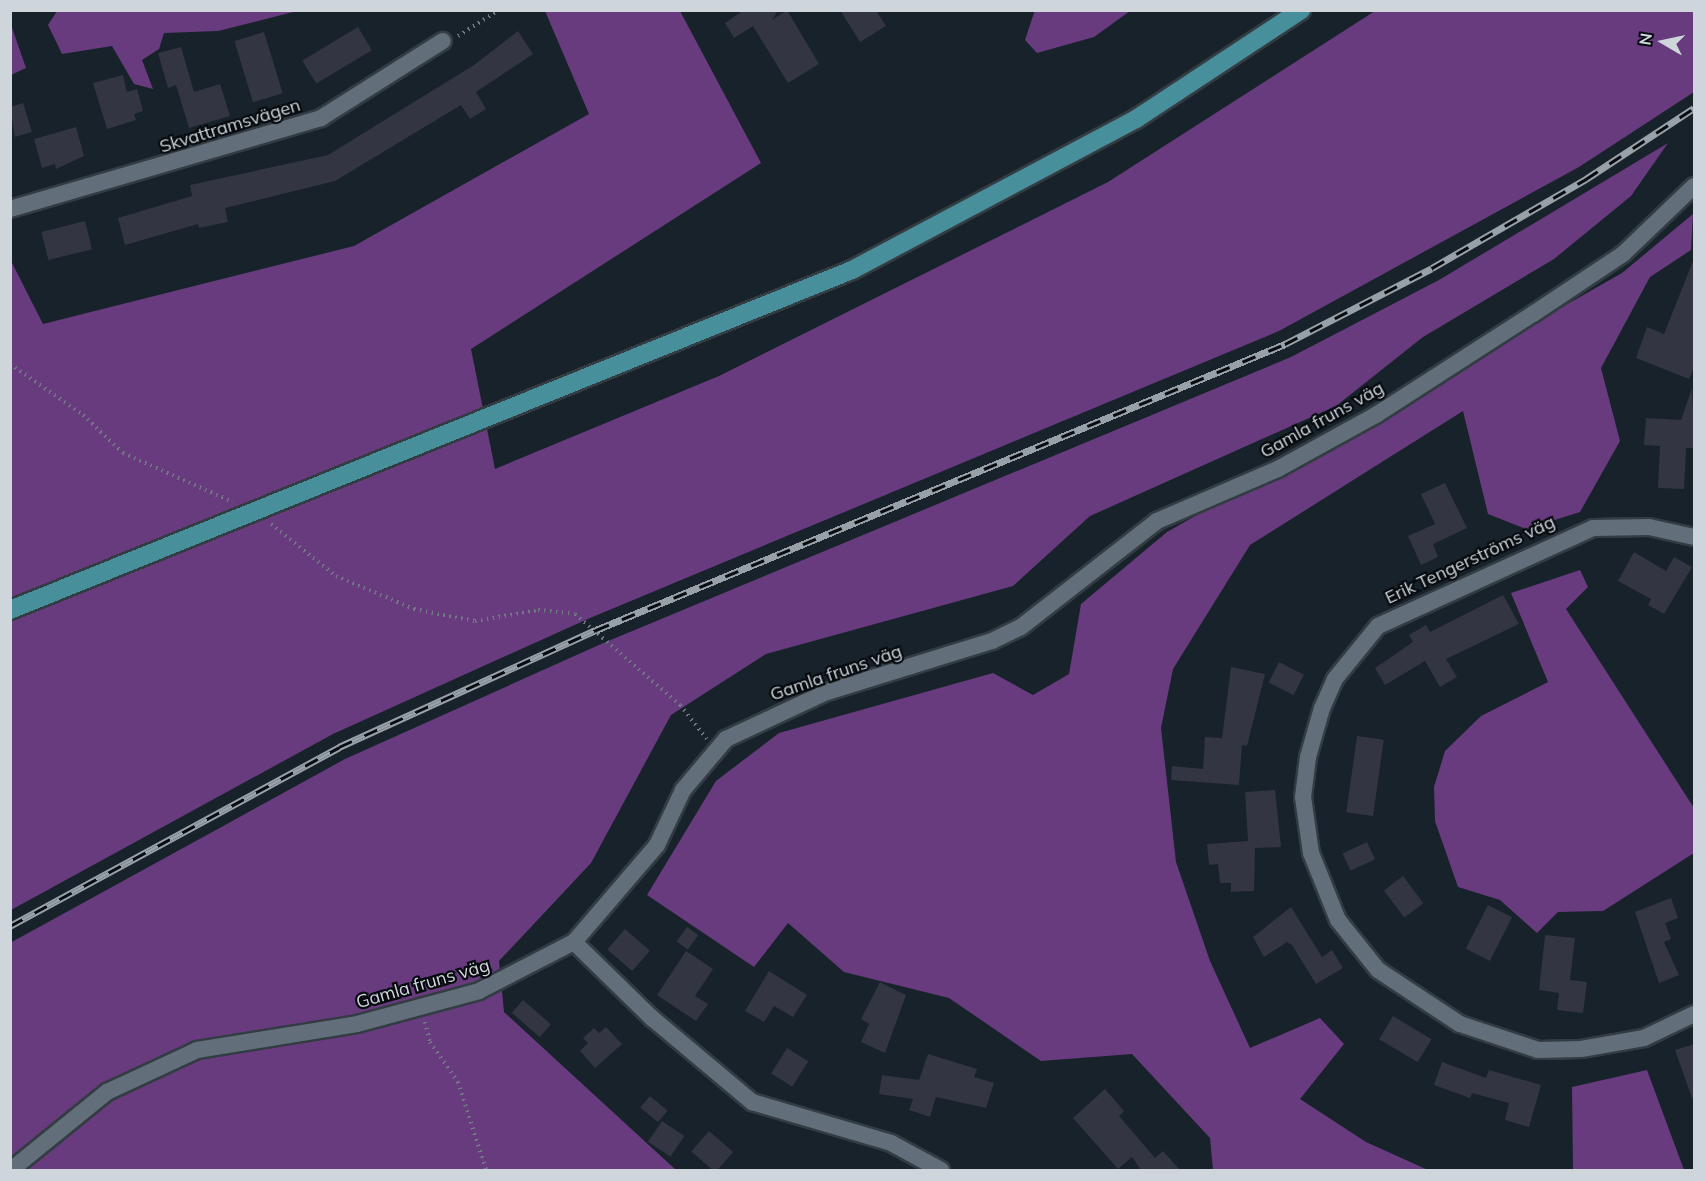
<!DOCTYPE html>
<html>
<head>
<meta charset="utf-8">
<style>
  body { margin:0 }
  #map { position:relative; width:1705px; height:1181px; overflow:hidden; background:#17222b; font-family:Mulish,sans-serif }
  div>[style] { position:absolute }
  .forest>* { inset:0; background:#683b7f }
  .building>* { inset:0; background:#333542; transform-origin:0 0 }
  .path>* { height:4px; margin-top:-2px; transform-origin:0; background:repeating-linear-gradient(90deg,#717a82 0 1.5px,transparent 0 6px) }
  .roads { filter:drop-shadow(2px 0 #343c43) drop-shadow(-2px 0 #343c43) drop-shadow(0 2px #343c43) drop-shadow(0 -2px #343c43) }
  .street>* { height:16px; margin:-8px; padding:0 8px; transform-origin:8px; border-radius:8px; background:#626f7a }
  .primary>* { height:18px; margin:-9px; padding:0 9px; transform-origin:9px; border-radius:9px; background:#488f9c }
  .rail>* { height:7px; margin-top:-3.5px; transform-origin:0; background:repeating-linear-gradient(90deg,#070b0f 0 14px,#98a1a8 0 28px); box-sizing:border-box; border-block:2px solid #98a1a8 }
  span { translate:-50% -50%; white-space:nowrap; text-align:center; line-height:1.15; -webkit-text-stroke:4.5px #070b0f; paint-order:stroke }
  .street-label { font-size:18px; color:#ced6dc }
  .frame { position:absolute; inset:0; border:12px solid #ced6dc; pointer-events:none }
  .north { position:absolute; left:1633px; top:12px; width:60px; height:60px; -webkit-text-stroke:4px #070b0f; paint-order:stroke; rotate:279deg; font-size:16px; font-weight:700; line-height:24px; text-align:center; color:#ced6dc }
  .north::after { content:''; display:block; margin:auto; width:21px; height:27px; background:#ced6dc; clip-path:polygon(50% 0,100% 100%,50% 72%,0 100%) }
</style>
</head>
<body>
<div id="map">
  <div class="forest">
    <i style="clip-path:polygon(1035px 10px,1130px 10px,1130px 11px,1094px 37px,1037px 53px,1025px 40px)"></i>
    <i style="clip-path:polygon(57px 11px,57px 10px,297px 11px,218px 31px,164px 33px,159px 49px,142px 60px,153px 89px,134px 84px,112px 46px,62px 54px,48px 25px)"></i>
    <i style="clip-path:polygon(545px 11px,680px 11px,761px 163px,471px 349px,495px 469px,719px 376px,1108px 182px,1375px 11px,1694px 11px,1694px 92px,1579px 167px,1279px 331px,590px 618px,333px 734px,11px 910px,10px 259px,43px 324px,354px 246px,589px 114px)"></i>
    <i style="clip-path:polygon(10px 22px,26px 68px,11px 75px,10px 75px)"></i>
    <i style="clip-path:polygon(1668px 143px,1631px 196px,1554px 259px,1423px 337px,1336px 406px,1090px 516px,1013px 586px,766px 654px,671px 715px,591px 863px,499px 961px,504px 1012px,676px 1170px,11px 1170px,10px 943px,345px 759px,601px 644px,1291px 357px,1439px 280px)"></i>
    <i style="clip-path:polygon(1693px 214px,1691px 250px,1650px 277px,1601px 368px,1620px 441px,1580px 512px,1526px 529px,1488px 514px,1463px 411px,1250px 545px,1173px 669px,1161px 728px,1176px 862px,1210px 961px,1250px 1048px,1320px 1018px,1344px 1044px,1300px 1099px,1366px 1142px,1428px 1170px,1213px 1170px,1210px 1138px,1132px 1054px,1041px 1061px,949px 998px,844px 972px,788px 923px,754px 967px,647px 895px,716px 781px,779px 733px,993px 673px,1033px 695px,1069px 674px,1081px 604px,1167px 532px,1622px 273px)"></i>
    <i style="clip-path:polygon(1580px 570px,1588px 587px,1566px 609px,1694px 808px,1694px 853px,1603px 911px,1558px 912px,1537px 933px,1500px 900px,1458px 887px,1435px 821px,1434px 787px,1445px 751px,1481px 716px,1548px 682px,1511px 593px)"></i>
    <i style="clip-path:polygon(1647px 1070px,1684px 1170px,1573px 1170px,1572px 1087px)"></i>
  </div>
  <div class="building">
    <i style="clip-path:polygon(744px 10px,778px 10px,772px 20px,787px 10px,819px 64px,788px 83px,753px 26px,734px 38px,725px 23px)"></i>
    <i style="clip-path:polygon(840px 10px,876px 10px,886px 26px,860px 42px)"></i>
    <i style="left:358px;top:27px;width:27px;height:65px;rotate:59deg"></i>
    <i style="clip-path:polygon(518px 31px,533px 54px,476px 92px,486px 109px,470px 119px,461px 105px,335px 181px,225px 208px,228px 222px,199px 228px,198px 224px,125px 245px,118px 218px,192px 196px,190px 185px,328px 155px,474px 65px)"></i>
    <i style="left:264px;top:32px;width:64px;height:31px;rotate:73deg"></i>
    <i style="clip-path:polygon(181px 47px,194px 92px,220px 84px,230px 116px,189px 128px,176px 85px,168px 88px,158px 53px)"></i>
    <i style="clip-path:polygon(123px 75px,127px 92px,137px 89px,143px 111px,134px 114px,136px 120px,107px 129px,93px 83px)"></i>
    <i style="clip-path:polygon(23px 103px,32px 132px,15px 137px,10px 107px)"></i>
    <i style="clip-path:polygon(76px 127px,84px 156px,56px 169px,55px 164px,42px 168px,34px 139px)"></i>
    <i style="left:85px;top:221px;width:29px;height:45px;rotate:76deg"></i>
    <i style="clip-path:polygon(1695px 256px,1695px 365px,1689px 379px,1636px 358px,1647px 327px,1664px 334px)"></i>
    <i style="clip-path:polygon(1692px 388px,1695px 448px,1686px 448px,1684px 489px,1658px 488px,1660px 446px,1644px 445px,1646px 418px,1681px 420px)"></i>
    <i style="clip-path:polygon(1445px 483px,1467px 528px,1433px 544px,1438px 557px,1421px 565px,1408px 536px,1435px 524px,1421px 494px)"></i>
    <i style="clip-path:polygon(1634px 552px,1666px 571px,1674px 557px,1692px 567px,1664px 614px,1648px 605px,1651px 599px,1618px 581px)"></i>
    <i style="clip-path:polygon(1503px 595px,1519px 624px,1446px 659px,1457px 677px,1440px 687px,1425px 661px,1385px 685px,1375px 668px,1413px 642px,1409px 635px,1426px 625px,1430px 632px)"></i>
    <i style="left:1279px;top:662px;width:28px;height:23px;rotate:27deg"></i>
    <i style="clip-path:polygon(1231px 667px,1265px 674px,1247px 746px,1242px 745px,1239px 785px,1171px 780px,1172px 766px,1203px 769px,1205px 737px,1222px 738px)"></i>
    <i style="left:1357px;top:736px;width:27px;height:77px;rotate:8deg"></i>
    <i style="clip-path:polygon(1275px 790px,1281px 847px,1255px 848px,1254px 891px,1231px 892px,1231px 883px,1220px 883px,1218px 864px,1209px 865px,1207px 844px,1248px 841px,1245px 792px)"></i>
    <i style="left:1367px;top:842px;width:19px;height:27px;rotate:65deg"></i>
    <i style="left:1403px;top:876px;width:34px;height:24px;rotate:53deg"></i>
    <i style="clip-path:polygon(1671px 898px,1678px 918px,1665px 923px,1671px 939px,1664px 942px,1679px 975px,1659px 983px,1635px 912px)"></i>
    <i style="left:1488px;top:905px;width:27px;height:49px;rotate:27deg"></i>
    <i style="clip-path:polygon(1291px 907px,1322px 957px,1332px 950px,1343px 968px,1316px 984px,1292px 945px,1287px 942px,1264px 957px,1253px 937px)"></i>
    <i style="left:687px;top:927px;width:14px;height:18px;rotate:36deg"></i>
    <i style="left:625px;top:929px;width:33px;height:27px;rotate:41deg"></i>
    <i style="clip-path:polygon(1545px 935px,1575px 938px,1570px 980px,1587px 982px,1583px 1013px,1557px 1010px,1559px 993px,1539px 990px)"></i>
    <i style="clip-path:polygon(686px 951px,713px 969px,695px 996px,708px 1004px,696px 1021px,657px 995px)"></i>
    <i style="clip-path:polygon(769px 971px,807px 995px,793px 1017px,774px 1006px,764px 1022px,745px 1011px)"></i>
    <i style="clip-path:polygon(880px 982px,906px 995px,885px 1053px,861px 1042px,869px 1024px,861px 1019px)"></i>
    <i style="left:523px;top:1000px;width:37px;height:17px;rotate:41deg"></i>
    <i style="left:1393px;top:1016px;width:45px;height:27px;rotate:31deg"></i>
    <i style="clip-path:polygon(606px 1027px,622px 1044px,595px 1068px,580px 1051px,588px 1043px,583px 1038px,594px 1028px,599px 1033px)"></i>
    <i style="clip-path:polygon(1695px 1044px,1695px 1098px,1692px 1098px,1675px 1050px)"></i>
    <i style="left:787px;top:1048px;width:25px;height:30px;rotate:32deg"></i>
    <i style="clip-path:polygon(928px 1054px,977px 1069px,974px 1077px,994px 1083px,986px 1108px,936px 1097px,930px 1117px,909px 1110px,913px 1099px,879px 1094px,882px 1075px,919px 1080px)"></i>
    <i style="clip-path:polygon(1442px 1062px,1486px 1078px,1489px 1070px,1541px 1085px,1529px 1127px,1505px 1120px,1509px 1103px,1472px 1093px,1470px 1098px,1434px 1085px)"></i>
    <i style="clip-path:polygon(1105px 1089px,1124px 1111px,1119px 1116px,1155px 1158px,1163px 1151px,1180px 1170px,1141px 1170px,1132px 1157px,1118px 1169px,1073px 1118px)"></i>
    <i style="left:650px;top:1096px;width:23px;height:15px;rotate:40deg"></i>
    <i style="left:662px;top:1121px;width:27px;height:25px;rotate:34deg"></i>
    <i style="left:709px;top:1131px;width:32px;height:27px;rotate:41deg"></i>
  </div>
  <div class="path">
    <i style="left:458px;top:36px;width:49px;rotate:-32.4deg"></i>
    <i style="left:10px;top:364px;width:89px;rotate:34.9deg"></i>
    <i style="left:83px;top:415px;width:55px;rotate:43.5deg"></i>
    <i style="left:123px;top:453px;width:120px;rotate:24deg"></i>
    <i style="left:271px;top:524px;width:83px;rotate:38.7deg"></i>
    <i style="left:336px;top:576px;width:85px;rotate:22.9deg"></i>
    <i style="left:414px;top:609px;width:62px;rotate:11.1deg"></i>
    <i style="left:475px;top:621px;width:64px;rotate:-9.9deg"></i>
    <i style="left:538px;top:610px;width:37px;rotate:6deg"></i>
    <i style="left:575px;top:614px;width:139px;rotate:40.9deg"></i>
    <i style="left:680px;top:705px;width:43px;rotate:51.5deg"></i>
    <i style="left:425px;top:1022px;width:21px;rotate:76deg"></i>
    <i style="left:430px;top:1042px;width:49px;rotate:55deg"></i>
    <i style="left:458px;top:1082px;width:92px;rotate:72.3deg"></i>
  </div>
  <div class="roads">
    <div class="street">
      <i style="left:10px;top:209px;width:324px;rotate:-16.3deg"></i>
      <i style="left:321px;top:118px;width:144px;rotate:-32.3deg"></i>
      <i style="left:1694px;top:537px;width:46px;rotate:-167.5deg"></i>
      <i style="left:1649px;top:527px;width:56px;rotate:179deg"></i>
      <i style="left:1593px;top:528px;width:236px;rotate:155.5deg"></i>
      <i style="left:1378px;top:626px;width:68px;rotate:129.1deg"></i>
      <i style="left:1335px;top:679px;width:32px;rotate:114deg"></i>
      <i style="left:1322px;top:708px;width:51px;rotate:105.9deg"></i>
      <i style="left:1308px;top:757px;width:40px;rotate:97.1deg"></i>
      <i style="left:1303px;top:797px;width:57px;rotate:81.9deg"></i>
      <i style="left:1311px;top:853px;width:72px;rotate:68.1deg"></i>
      <i style="left:1338px;top:920px;width:64px;rotate:51.3deg"></i>
      <i style="left:1378px;top:970px;width:98px;rotate:33.4deg"></i>
      <i style="left:1460px;top:1024px;width:82px;rotate:18.4deg"></i>
      <i style="left:1538px;top:1050px;width:43px;rotate:-1.3deg"></i>
      <i style="left:1581px;top:1049px;width:64px;rotate:-9.9deg"></i>
      <i style="left:1644px;top:1038px;width:55px;rotate:-25.6deg"></i>
      <i style="left:574px;top:942px;width:109px;rotate:44.3deg"></i>
      <i style="left:652px;top:1018px;width:131px;rotate:40deg"></i>
      <i style="left:752px;top:1102px;width:145px;rotate:16.4deg"></i>
      <i style="left:891px;top:1143px;width:57px;rotate:28.4deg"></i>
      <i style="left:11px;top:1170px;width:124px;rotate:-39.1deg"></i>
      <i style="left:107px;top:1092px;width:99px;rotate:-25deg"></i>
      <i style="left:197px;top:1050px;width:162px;rotate:-9.2deg"></i>
      <i style="left:357px;top:1024px;width:126px;rotate:-15.1deg"></i>
      <i style="left:479px;top:991px;width:107px;rotate:-27.3deg"></i>
      <i style="left:574px;top:942px;width:128px;rotate:-49.4deg"></i>
      <i style="left:657px;top:845px;width:61px;rotate:-64.7deg"></i>
      <i style="left:683px;top:790px;width:67px;rotate:-49.9deg"></i>
      <i style="left:726px;top:739px;width:111px;rotate:-25deg"></i>
      <i style="left:827px;top:692px;width:173px;rotate:-17.2deg"></i>
      <i style="left:992px;top:641px;width:32px;rotate:-26deg"></i>
      <i style="left:1021px;top:627px;width:172px;rotate:-37.9deg"></i>
      <i style="left:1157px;top:521px;width:132px;rotate:-23.3deg"></i>
      <i style="left:1278px;top:469px;width:112px;rotate:-28.9deg"></i>
      <i style="left:1376px;top:415px;width:187px;rotate:-32.8deg"></i>
      <i style="left:1533px;top:314px;width:108px;rotate:-33.7deg"></i>
      <i style="left:1623px;top:254px;width:98px;rotate:-43.8deg"></i>
    </div>
    <div class="primary">
      <i style="left:10px;top:610px;width:908px;rotate:-21.99deg"></i>
      <i style="left:852px;top:270px;width:322px;rotate:-28deg"></i>
      <i style="left:1136px;top:119px;width:198px;rotate:-33.4deg"></i>
    </div>
  </div>
  <div class="rail">
    <i style="left:10px;top:926px;width:375px;rotate:-28.5deg"></i>
    <i style="left:339px;top:747px;width:282px;rotate:-24.5deg"></i>
    <i style="left:596px;top:630px;width:746px;rotate:-22.54deg"></i>
    <i style="left:1285px;top:344px;width:165px;rotate:-27.3deg"></i>
    <i style="left:1432px;top:268px;width:178px;rotate:-30deg"></i>
    <i style="left:1586px;top:179px;width:129px;rotate:-33.3deg"></i>
  </div>
  <div class="street-label">
    <span style="left:230px;top:126px;rotate:-17deg">Skvattramsvägen</span>
    <span style="left:1322px;top:420px;rotate:-29deg">Gamla fruns väg</span>
    <span style="left:1470px;top:560px;rotate:-25deg">Erik Tengerströms väg</span>
    <span style="left:836px;top:673px;rotate:-19deg">Gamla fruns väg</span>
    <span style="left:423px;top:984px;rotate:-16deg">Gamla fruns väg</span>
  </div>
  <div class="frame"></div>
  <div class="north">N</div>
</div>
</body>
</html>
